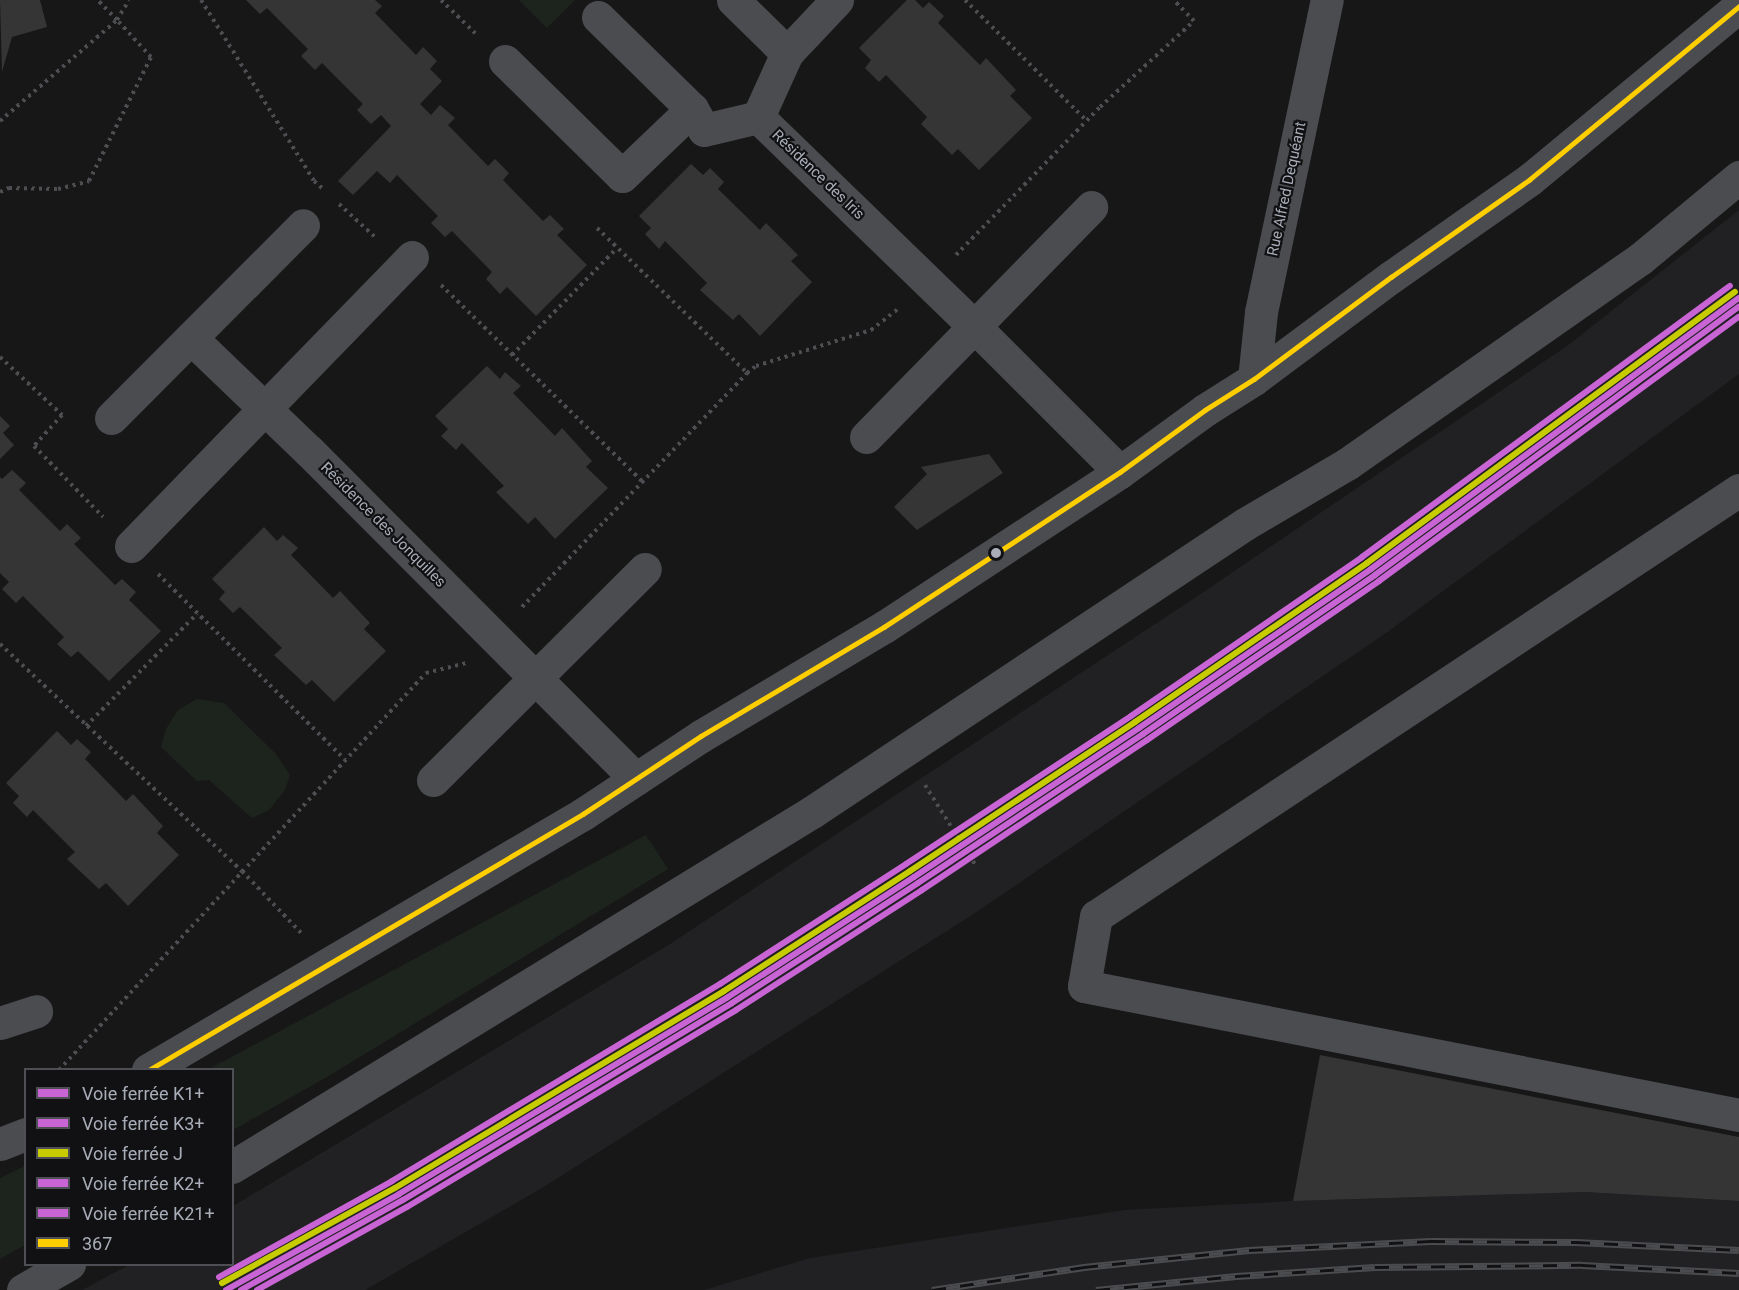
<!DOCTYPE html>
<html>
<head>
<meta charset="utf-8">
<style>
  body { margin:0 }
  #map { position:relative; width:1739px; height:1290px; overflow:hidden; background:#171717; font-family:Roboto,sans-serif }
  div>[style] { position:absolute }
  .built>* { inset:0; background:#212123 }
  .green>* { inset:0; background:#1d241e }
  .building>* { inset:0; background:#353536 }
  .path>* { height:4px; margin-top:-2px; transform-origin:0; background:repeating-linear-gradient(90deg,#4d4e52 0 3px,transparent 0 7.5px) }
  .minor>* { height:33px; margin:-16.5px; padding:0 16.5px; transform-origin:16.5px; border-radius:16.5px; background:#4b4c50 }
  .rail>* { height:7px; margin-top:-3.5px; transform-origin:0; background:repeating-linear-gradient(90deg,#111113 0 14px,#4b4c4f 0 28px); box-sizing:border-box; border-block:2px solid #4b4c4f }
  .bus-1>* { height:4.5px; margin:-2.25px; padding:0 2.25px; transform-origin:2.25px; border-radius:2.25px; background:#ffce00 }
  .rail-1>* { height:6px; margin:-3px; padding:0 3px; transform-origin:3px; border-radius:3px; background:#c864d4 }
  .rail-2>* { height:6px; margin:-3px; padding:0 3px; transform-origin:3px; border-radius:3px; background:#c864d4 }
  .rail-3>* { height:6px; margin:-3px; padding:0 3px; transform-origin:3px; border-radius:3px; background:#c6cc00 }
  .rail-4>* { height:6px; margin:-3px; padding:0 3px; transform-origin:3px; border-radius:3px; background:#c864d4 }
  .rail-5>* { height:6px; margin:-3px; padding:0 3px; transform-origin:3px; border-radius:3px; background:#c864d4 }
  .dots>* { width:16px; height:16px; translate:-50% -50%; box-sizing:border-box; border:3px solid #111113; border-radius:50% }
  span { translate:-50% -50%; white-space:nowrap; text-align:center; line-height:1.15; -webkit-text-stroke:4.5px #111113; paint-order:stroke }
  .street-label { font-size:15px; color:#a8adb8 }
  .legend { position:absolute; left:24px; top:1068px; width:210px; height:198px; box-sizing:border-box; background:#111113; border:2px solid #4d4f55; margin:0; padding:8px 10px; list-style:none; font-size:18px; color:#a8adb8 }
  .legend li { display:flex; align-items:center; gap:12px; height:30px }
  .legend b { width:30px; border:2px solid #4d4f55 }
</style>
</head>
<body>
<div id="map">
  <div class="built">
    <i style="clip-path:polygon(1739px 210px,1739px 374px,1386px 633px,972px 915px,542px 1188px,365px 1290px,82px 1290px,129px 1265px,232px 1264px,233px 1206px,670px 944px,1196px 597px,1567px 346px)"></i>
    <i style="clip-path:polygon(1585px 1192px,1739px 1201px,1739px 1290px,704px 1290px,810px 1258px,1125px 1210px,1293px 1201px)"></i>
  </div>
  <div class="green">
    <i style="clip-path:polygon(519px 0,575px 0,547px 28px)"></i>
    <i style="clip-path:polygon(197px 699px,224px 703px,276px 754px,290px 775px,285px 790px,269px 810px,252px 818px,209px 780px,197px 781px,161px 747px,166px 729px,178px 710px)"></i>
    <i style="clip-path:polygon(646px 835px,668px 869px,327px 1077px,233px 1130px,232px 1070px,209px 1069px)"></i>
    <i style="clip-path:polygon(25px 1166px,25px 1245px,0 1259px,0 1178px)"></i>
  </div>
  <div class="building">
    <i style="clip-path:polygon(0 0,40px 0,47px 27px,12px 37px,2px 72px)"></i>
    <i style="clip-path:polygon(246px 0,375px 0,382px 6px,375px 13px,416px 55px,423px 47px,437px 61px,430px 69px,442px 81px,420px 104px,431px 115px,440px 105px,455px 118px,448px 125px,488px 166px,495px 159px,509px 173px,503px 180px,543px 221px,550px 215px,564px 229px,557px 235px,587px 265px,536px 316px,507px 287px,500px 294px,486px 279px,492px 272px,452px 231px,445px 237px,431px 223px,438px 216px,397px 175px,390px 183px,377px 171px,353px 195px,338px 181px,391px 126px,381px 115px,371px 124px,357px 110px,363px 104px,322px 63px,315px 70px,301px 56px,308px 49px,267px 8px,260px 14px)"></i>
    <i style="clip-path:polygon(907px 0,915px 0,923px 8px,929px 2px,944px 16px,938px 23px,980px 65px,986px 58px,1016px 90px,1010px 96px,1032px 118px,979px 170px,958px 149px,952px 155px,921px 124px,927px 117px,886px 75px,879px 82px,865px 68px,871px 60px,859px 48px)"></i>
    <i style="clip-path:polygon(691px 164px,703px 175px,710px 168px,724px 182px,718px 189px,760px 230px,766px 223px,798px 255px,791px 261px,812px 282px,760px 336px,739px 314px,733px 320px,700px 290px,707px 283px,665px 241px,659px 249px,645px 234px,651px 228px,639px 216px)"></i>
    <i style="clip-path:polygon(487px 366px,500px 379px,505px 372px,521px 386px,513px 393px,555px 436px,562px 428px,592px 461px,586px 467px,608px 488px,555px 539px,535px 517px,528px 524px,496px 492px,504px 486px,462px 443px,456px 450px,441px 436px,448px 429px,435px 416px)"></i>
    <i style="clip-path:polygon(0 416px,10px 426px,3px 433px,14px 445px,0 459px)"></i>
    <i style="clip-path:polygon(989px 454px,1003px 473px,917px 530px,894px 507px,927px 474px,921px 467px)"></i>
    <i style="clip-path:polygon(12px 470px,26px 483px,19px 490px,60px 531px,67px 524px,81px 538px,74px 544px,115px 585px,122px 579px,136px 592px,129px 600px,161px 631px,109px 681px,78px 651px,71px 657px,57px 644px,64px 637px,23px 596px,16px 603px,2px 589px,9px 582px,0 573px,0 477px,2px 479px)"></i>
    <i style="clip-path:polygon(264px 527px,277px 541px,283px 535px,298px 548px,291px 555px,333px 598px,340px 591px,370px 623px,364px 629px,386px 651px,334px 702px,312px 680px,306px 685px,274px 655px,282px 648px,240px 607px,233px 613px,219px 599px,225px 592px,212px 579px)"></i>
    <i style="clip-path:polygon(57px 731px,71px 745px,77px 739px,91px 752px,85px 759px,126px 801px,133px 794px,163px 826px,157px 833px,179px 855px,128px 906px,106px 883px,99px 889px,67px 859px,75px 852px,33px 810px,27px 817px,13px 803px,19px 796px,6px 783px)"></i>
    <i style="clip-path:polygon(1320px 1055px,1739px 1137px,1739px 1201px,1585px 1192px,1293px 1201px)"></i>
  </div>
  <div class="path">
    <i style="left:201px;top:0;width:213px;rotate:58deg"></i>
    <i style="left:314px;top:181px;width:11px;rotate:41deg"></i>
    <i style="left:441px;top:0;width:50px;rotate:44.2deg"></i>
    <i style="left:965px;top:0;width:172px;rotate:44.8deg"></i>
    <i style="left:0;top:121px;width:155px;rotate:-40.8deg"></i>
    <i style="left:117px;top:20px;width:28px;rotate:-134deg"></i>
    <i style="left:0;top:192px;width:10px;rotate:-24deg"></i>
    <i style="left:9px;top:188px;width:49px;rotate:1.2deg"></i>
    <i style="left:58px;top:189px;width:32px;rotate:-14deg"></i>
    <i style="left:89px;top:181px;width:139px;rotate:-63.4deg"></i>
    <i style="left:151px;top:57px;width:50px;rotate:-132.6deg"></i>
    <i style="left:117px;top:20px;width:23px;rotate:-59deg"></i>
    <i style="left:339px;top:204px;width:49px;rotate:42.5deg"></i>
    <i style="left:597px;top:228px;width:209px;rotate:44deg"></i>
    <i style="left:956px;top:255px;width:206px;rotate:-45.8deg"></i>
    <i style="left:1100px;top:107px;width:127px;rotate:-42.5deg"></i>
    <i style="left:1194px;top:21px;width:29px;rotate:-134deg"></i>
    <i style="left:441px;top:285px;width:281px;rotate:44.3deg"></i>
    <i style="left:512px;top:355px;width:150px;rotate:-45.5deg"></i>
    <i style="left:0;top:357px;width:85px;rotate:43.1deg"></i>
    <i style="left:62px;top:415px;width:42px;rotate:132.1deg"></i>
    <i style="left:34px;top:446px;width:99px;rotate:45.8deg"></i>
    <i style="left:158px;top:574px;width:264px;rotate:44.8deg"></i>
    <i style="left:522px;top:607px;width:325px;rotate:-46.1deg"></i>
    <i style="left:747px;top:373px;width:11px;rotate:-38deg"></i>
    <i style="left:756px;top:366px;width:121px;rotate:-17.4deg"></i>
    <i style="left:871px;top:330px;width:37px;rotate:-38deg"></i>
    <i style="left:0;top:644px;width:332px;rotate:43.2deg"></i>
    <i style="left:242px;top:871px;width:88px;rotate:46.4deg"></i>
    <i style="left:86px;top:726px;width:158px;rotate:-45.3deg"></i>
    <i style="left:925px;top:785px;width:96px;rotate:57.8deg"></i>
    <i style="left:59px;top:1070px;width:541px;rotate:-47.25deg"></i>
    <i style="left:426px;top:673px;width:41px;rotate:-14deg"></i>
  </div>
  <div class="minor">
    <i style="left:733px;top:0;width:76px;rotate:44.5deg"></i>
    <i style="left:598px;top:17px;width:132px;rotate:44.4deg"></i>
    <i style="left:505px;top:61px;width:164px;rotate:44.5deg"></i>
    <i style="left:622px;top:176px;width:97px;rotate:-43.7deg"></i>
    <i style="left:692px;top:109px;width:24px;rotate:60deg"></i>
    <i style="left:704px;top:130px;width:56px;rotate:-13.5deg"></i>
    <i style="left:758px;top:117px;width:302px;rotate:44.1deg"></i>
    <i style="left:975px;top:327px;width:205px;rotate:45deg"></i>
    <i style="left:758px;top:117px;width:70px;rotate:-65.6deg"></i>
    <i style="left:787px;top:53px;width:73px;rotate:-46.7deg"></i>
    <i style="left:191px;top:338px;width:163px;rotate:43.8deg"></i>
    <i style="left:309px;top:451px;width:463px;rotate:45.1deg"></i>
    <i style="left:1254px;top:379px;width:67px;rotate:-84deg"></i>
    <i style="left:1261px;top:312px;width:319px;rotate:-78.1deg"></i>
    <i style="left:111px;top:418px;width:272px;rotate:-45.1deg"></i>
    <i style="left:866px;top:437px;width:322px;rotate:-45.6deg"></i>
    <i style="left:1739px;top:490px;width:771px;rotate:146.47deg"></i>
    <i style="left:1096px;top:916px;width:71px;rotate:99.7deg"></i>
    <i style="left:1084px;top:986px;width:668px;rotate:11.14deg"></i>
    <i style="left:131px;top:546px;width:403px;rotate:-45.8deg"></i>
    <i style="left:433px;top:780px;width:299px;rotate:-44.9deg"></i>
    <i style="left:0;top:1023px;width:38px;rotate:-18deg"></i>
    <i style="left:148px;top:1070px;width:505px;rotate:-30.48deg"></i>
    <i style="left:583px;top:814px;width:141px;rotate:-33.5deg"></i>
    <i style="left:701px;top:736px;width:213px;rotate:-30.8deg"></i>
    <i style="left:884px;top:627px;width:282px;rotate:-33.3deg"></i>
    <i style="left:1120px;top:472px;width:105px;rotate:-36.1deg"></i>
    <i style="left:1205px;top:410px;width:58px;rotate:-32.3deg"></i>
    <i style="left:1254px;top:379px;width:171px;rotate:-36.7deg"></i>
    <i style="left:1391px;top:277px;width:169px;rotate:-35.1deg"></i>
    <i style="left:1529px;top:180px;width:273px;rotate:-39.6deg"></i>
    <i style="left:0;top:1144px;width:28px;rotate:-21deg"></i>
    <i style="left:232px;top:1167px;width:680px;rotate:-31.47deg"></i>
    <i style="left:812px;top:812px;width:520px;rotate:-33.63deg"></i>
    <i style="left:1245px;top:524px;width:118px;rotate:-30.5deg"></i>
    <i style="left:1347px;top:464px;width:358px;rotate:-35deg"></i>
    <i style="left:1640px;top:259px;width:129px;rotate:-39.6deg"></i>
    <i style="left:23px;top:1290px;width:53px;rotate:-29.5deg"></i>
  </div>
  <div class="rail">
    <i style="left:932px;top:1290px;width:154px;rotate:-8.6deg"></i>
    <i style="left:1084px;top:1267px;width:166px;rotate:-5.9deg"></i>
    <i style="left:1249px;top:1250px;width:182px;rotate:-2.8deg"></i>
    <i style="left:1431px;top:1241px;width:145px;rotate:0.4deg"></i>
    <i style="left:1576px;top:1242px;width:163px;rotate:2.8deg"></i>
    <i style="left:1096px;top:1290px;width:141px;rotate:-5.7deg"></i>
    <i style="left:1236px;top:1276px;width:139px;rotate:-3.7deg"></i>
    <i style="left:1375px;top:1267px;width:207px;rotate:-0.6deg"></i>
    <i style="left:1582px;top:1265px;width:157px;rotate:2.9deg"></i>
  </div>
  <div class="bus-1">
    <i style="left:149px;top:1070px;width:504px;rotate:-30.53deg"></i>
    <i style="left:583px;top:814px;width:141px;rotate:-33.5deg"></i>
    <i style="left:701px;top:736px;width:213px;rotate:-30.8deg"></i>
    <i style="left:884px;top:627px;width:282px;rotate:-33.3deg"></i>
    <i style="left:1120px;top:472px;width:105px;rotate:-36.1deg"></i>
    <i style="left:1205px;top:410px;width:58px;rotate:-32.3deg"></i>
    <i style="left:1254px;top:379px;width:171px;rotate:-36.7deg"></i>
    <i style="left:1391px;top:277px;width:169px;rotate:-35.1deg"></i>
    <i style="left:1529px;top:180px;width:273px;rotate:-39.6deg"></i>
  </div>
  <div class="rail-1">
    <i style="left:226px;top:1290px;width:198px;rotate:-29deg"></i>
    <i style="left:399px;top:1194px;width:383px;rotate:-30.9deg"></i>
    <i style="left:728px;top:997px;width:221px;rotate:-32.8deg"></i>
    <i style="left:914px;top:877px;width:270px;rotate:-33.5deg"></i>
    <i style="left:1139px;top:728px;width:281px;rotate:-34.4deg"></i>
    <i style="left:1371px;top:569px;width:457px;rotate:-36.4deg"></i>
  </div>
  <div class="rail-2">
    <i style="left:241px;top:1290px;width:185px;rotate:-29.1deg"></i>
    <i style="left:403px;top:1200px;width:383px;rotate:-30.9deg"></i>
    <i style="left:732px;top:1003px;width:221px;rotate:-32.8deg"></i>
    <i style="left:918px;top:883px;width:270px;rotate:-33.5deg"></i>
    <i style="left:1143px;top:734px;width:281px;rotate:-34.4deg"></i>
    <i style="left:1375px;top:575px;width:452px;rotate:-36.4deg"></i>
  </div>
  <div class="rail-3">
    <i style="left:222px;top:1283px;width:197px;rotate:-28.8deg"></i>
    <i style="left:395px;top:1188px;width:383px;rotate:-30.9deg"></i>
    <i style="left:724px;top:991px;width:221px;rotate:-32.8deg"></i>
    <i style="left:910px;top:871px;width:270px;rotate:-33.5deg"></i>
    <i style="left:1135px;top:722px;width:281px;rotate:-34.4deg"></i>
    <i style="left:1367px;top:563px;width:457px;rotate:-36.4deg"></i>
  </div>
  <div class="rail-4">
    <i style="left:257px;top:1290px;width:171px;rotate:-29deg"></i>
    <i style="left:407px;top:1207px;width:383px;rotate:-30.9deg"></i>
    <i style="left:736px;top:1010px;width:221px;rotate:-32.8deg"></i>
    <i style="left:922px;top:890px;width:270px;rotate:-33.7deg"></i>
    <i style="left:1147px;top:740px;width:281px;rotate:-34.4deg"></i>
    <i style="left:1379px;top:581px;width:446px;rotate:-36.3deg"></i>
  </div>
  <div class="rail-5">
    <i style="left:219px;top:1277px;width:198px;rotate:-29deg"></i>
    <i style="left:392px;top:1181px;width:383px;rotate:-31deg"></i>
    <i style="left:720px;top:984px;width:221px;rotate:-32.8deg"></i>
    <i style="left:906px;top:864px;width:269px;rotate:-33.3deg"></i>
    <i style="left:1131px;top:716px;width:280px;rotate:-34.5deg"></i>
    <i style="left:1362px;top:557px;width:457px;rotate:-36.4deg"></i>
  </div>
  <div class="dots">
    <i style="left:996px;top:553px;background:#a8adb8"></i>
  </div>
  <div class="street-label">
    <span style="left:818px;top:175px;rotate:44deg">Résidence des Iris</span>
    <span style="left:1287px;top:189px;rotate:-78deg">Rue Alfred Dequéant</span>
    <span style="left:383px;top:525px;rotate:45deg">Résidence des Jonquilles</span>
  </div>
  <ul class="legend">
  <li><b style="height:8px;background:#c864d4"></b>Voie ferrée K1+</li>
  <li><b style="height:8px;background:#c864d4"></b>Voie ferrée K3+</li>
  <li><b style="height:8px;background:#c6cc00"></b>Voie ferrée J</li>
  <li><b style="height:8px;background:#c864d4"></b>Voie ferrée K2+</li>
  <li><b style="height:8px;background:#c864d4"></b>Voie ferrée K21+</li>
  <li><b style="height:8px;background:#ffce00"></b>367</li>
  </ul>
</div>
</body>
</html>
